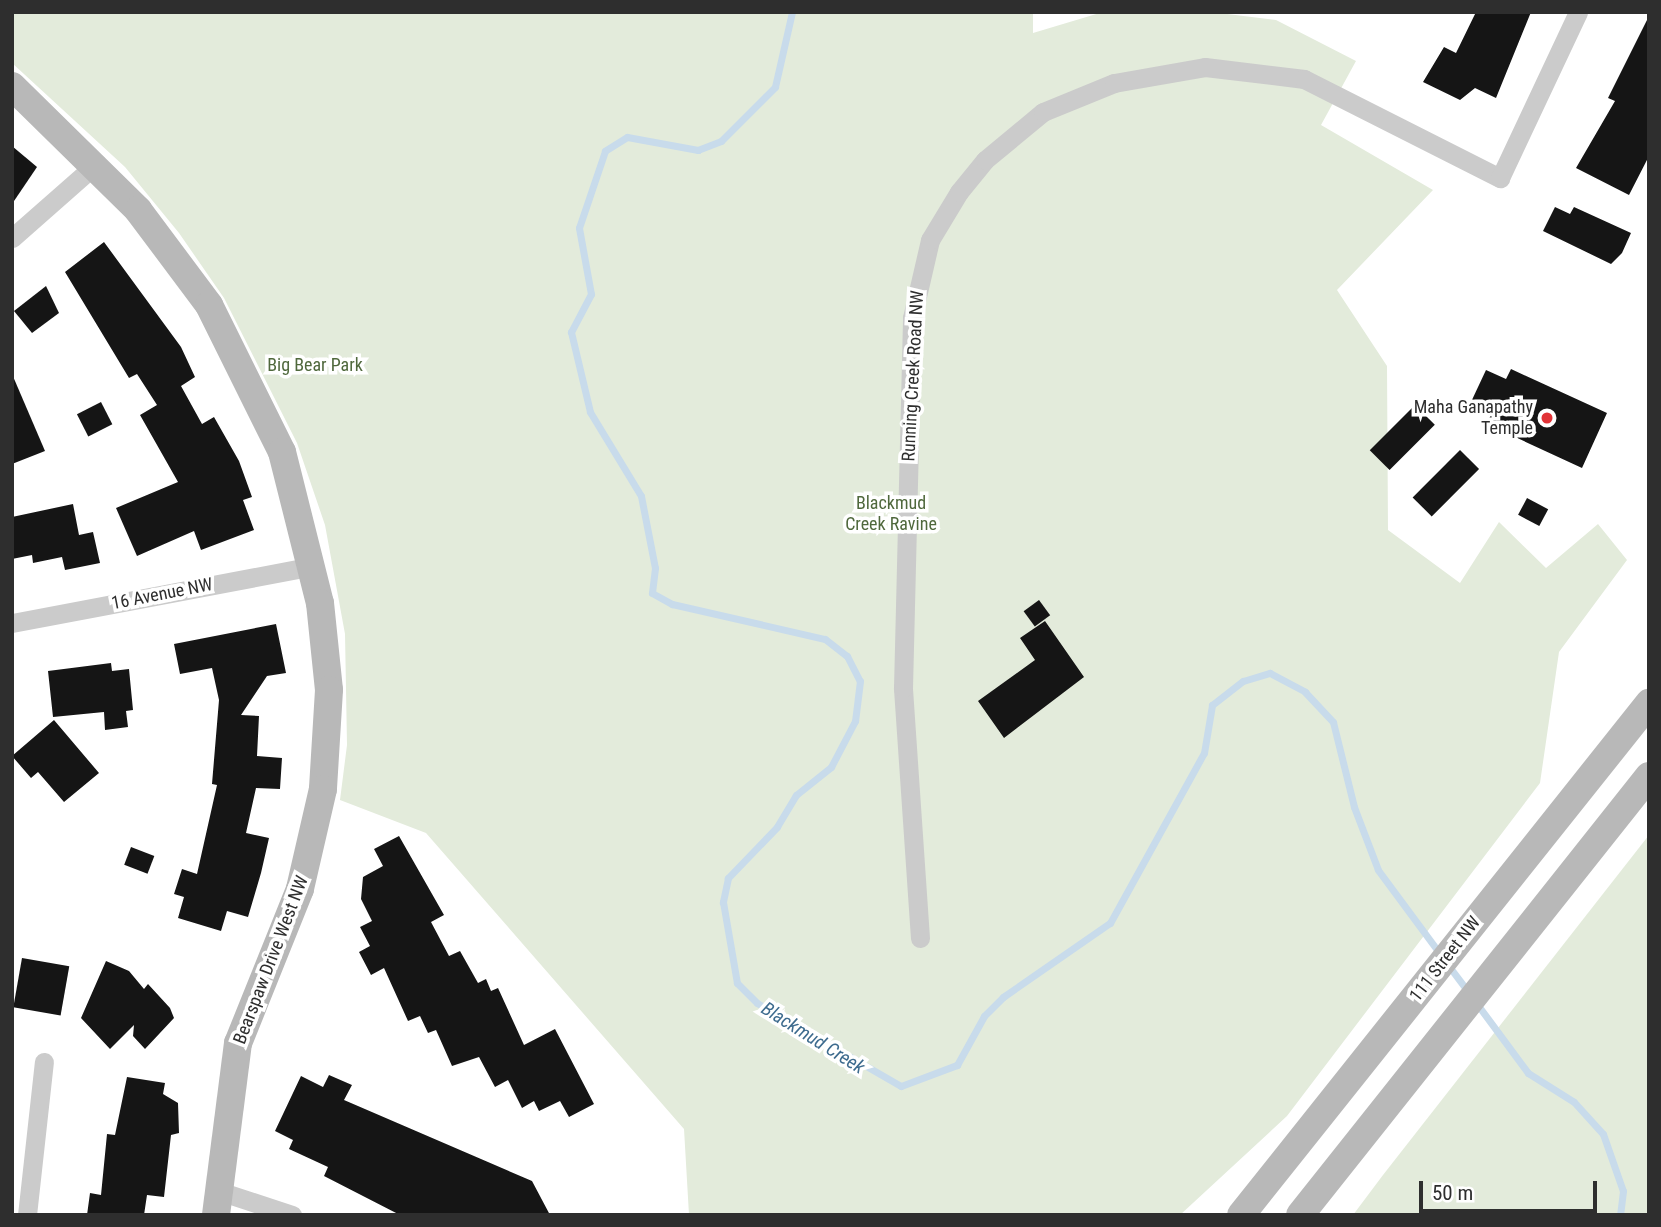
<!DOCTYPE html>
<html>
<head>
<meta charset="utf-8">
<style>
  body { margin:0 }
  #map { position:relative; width:1661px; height:1227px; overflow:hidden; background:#fff; font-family:"Roboto Condensed",sans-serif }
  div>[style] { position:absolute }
  .green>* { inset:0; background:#e3ebdb }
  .stream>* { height:7px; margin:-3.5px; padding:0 3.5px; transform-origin:3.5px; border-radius:3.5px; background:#c8dbeb }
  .building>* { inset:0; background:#151515; transform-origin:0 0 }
  .street>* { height:19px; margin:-9.5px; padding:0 9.5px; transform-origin:9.5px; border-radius:9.5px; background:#cbcbcb }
  .secondary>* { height:28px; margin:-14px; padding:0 14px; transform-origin:14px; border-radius:14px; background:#b8b8b8 }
  .dots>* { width:19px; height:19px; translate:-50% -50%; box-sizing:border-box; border:4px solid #fff; border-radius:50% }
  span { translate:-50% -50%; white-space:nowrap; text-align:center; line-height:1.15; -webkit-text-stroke:7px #fff; paint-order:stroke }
  .park-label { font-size:18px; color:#4f683c }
  .street-label { font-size:18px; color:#2e2e2e }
  .poi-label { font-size:18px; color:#2e2e2e }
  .right { translate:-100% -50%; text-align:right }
  .water-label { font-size:19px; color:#3d6b8e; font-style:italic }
  .frame { position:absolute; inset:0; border:14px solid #2e2e2e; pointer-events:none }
  .scale { position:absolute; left:1419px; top:1181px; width:178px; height:32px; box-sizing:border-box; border:4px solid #2e2e2e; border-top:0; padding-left:9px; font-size:21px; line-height:24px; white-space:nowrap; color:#2e2e2e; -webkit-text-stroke:5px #fff; paint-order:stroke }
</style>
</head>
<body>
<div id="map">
  <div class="green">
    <i style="clip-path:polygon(12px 12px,1033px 12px,1033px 33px,1103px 12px,1211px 12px,1276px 20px,1356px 61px,1321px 125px,1433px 190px,1337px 290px,1387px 366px,1388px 530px,1460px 583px,1499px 522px,1546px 568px,1598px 524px,1627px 560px,1559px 652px,1540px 783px,1287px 1116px,1180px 1215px,689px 1215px,684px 1129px,426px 833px,340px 800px,347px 745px,345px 634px,325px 525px,297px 443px,224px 298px,179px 233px,125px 167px,12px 63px)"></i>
    <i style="clip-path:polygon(1649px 835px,1649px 1215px,1353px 1215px,1383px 1175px)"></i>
  </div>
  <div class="stream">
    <i style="left:792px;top:12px;width:77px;rotate:102.8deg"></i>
    <i style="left:775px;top:87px;width:76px;rotate:135deg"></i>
    <i style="left:721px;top:141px;width:25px;rotate:159deg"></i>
    <i style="left:698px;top:150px;width:72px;rotate:-169.6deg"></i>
    <i style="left:627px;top:137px;width:26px;rotate:148deg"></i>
    <i style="left:605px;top:151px;width:81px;rotate:108.7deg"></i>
    <i style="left:579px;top:228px;width:67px;rotate:79.7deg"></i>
    <i style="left:591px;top:294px;width:43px;rotate:117.8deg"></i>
    <i style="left:571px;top:332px;width:82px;rotate:76.6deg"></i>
    <i style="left:590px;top:412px;width:98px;rotate:58.7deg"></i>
    <i style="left:641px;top:496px;width:73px;rotate:79deg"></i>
    <i style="left:655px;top:568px;width:25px;rotate:97deg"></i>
    <i style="left:652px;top:593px;width:23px;rotate:29deg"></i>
    <i style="left:672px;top:604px;width:157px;rotate:12.9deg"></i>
    <i style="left:825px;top:639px;width:28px;rotate:38deg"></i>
    <i style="left:847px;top:656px;width:28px;rotate:63deg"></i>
    <i style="left:860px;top:681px;width:40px;rotate:97.1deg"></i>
    <i style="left:855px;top:721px;width:52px;rotate:117.6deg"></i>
    <i style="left:831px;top:767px;width:45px;rotate:141.3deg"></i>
    <i style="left:796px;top:795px;width:37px;rotate:121deg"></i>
    <i style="left:777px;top:827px;width:71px;rotate:133.9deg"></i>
    <i style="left:728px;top:878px;width:25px;rotate:102deg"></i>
    <i style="left:723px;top:902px;width:82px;rotate:80.2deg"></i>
    <i style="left:737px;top:983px;width:28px;rotate:45deg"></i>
    <i style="left:757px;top:1003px;width:166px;rotate:30deg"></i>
    <i style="left:901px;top:1086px;width:60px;rotate:-20.6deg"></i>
    <i style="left:957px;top:1065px;width:56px;rotate:-61.1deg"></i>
    <i style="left:984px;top:1016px;width:27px;rotate:-45deg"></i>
    <i style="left:1003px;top:997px;width:130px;rotate:-34.7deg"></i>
    <i style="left:1110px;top:923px;width:194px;rotate:-61.1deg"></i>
    <i style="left:1204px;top:753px;width:49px;rotate:-80.5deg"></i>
    <i style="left:1212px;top:705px;width:39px;rotate:-38deg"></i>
    <i style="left:1243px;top:681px;width:28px;rotate:-17deg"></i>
    <i style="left:1270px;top:673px;width:40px;rotate:28deg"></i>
    <i style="left:1305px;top:692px;width:41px;rotate:47deg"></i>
    <i style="left:1333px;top:722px;width:88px;rotate:76.1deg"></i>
    <i style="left:1354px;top:807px;width:67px;rotate:69.1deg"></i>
    <i style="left:1378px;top:870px;width:106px;rotate:53.5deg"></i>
    <i style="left:1448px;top:965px;width:34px;rotate:53deg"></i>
    <i style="left:1477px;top:1004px;width:86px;rotate:53.5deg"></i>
    <i style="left:1528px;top:1073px;width:54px;rotate:32.2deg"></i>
    <i style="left:1574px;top:1102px;width:43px;rotate:47.8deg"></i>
    <i style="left:1603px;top:1134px;width:60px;rotate:70.7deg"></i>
    <i style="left:1623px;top:1191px;width:24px;rotate:97deg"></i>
  </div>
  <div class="building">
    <i style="clip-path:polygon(1476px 12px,1531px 12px,1496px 98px,1475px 88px,1460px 100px,1423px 82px,1444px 47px,1456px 53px)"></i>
    <i style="clip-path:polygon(1649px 16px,1649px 156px,1629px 195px,1576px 168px,1615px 101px,1608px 98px)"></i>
    <i style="clip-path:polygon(12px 146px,37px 167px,12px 204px)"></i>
    <i style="clip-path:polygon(1555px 207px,1570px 214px,1574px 207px,1631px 233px,1622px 253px,1611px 264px,1543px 231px)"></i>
    <i style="clip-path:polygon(104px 242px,181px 347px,195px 377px,181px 386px,202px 424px,214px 417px,239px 461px,252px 497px,243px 500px,254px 530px,201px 550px,194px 531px,137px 556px,116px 508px,178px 482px,140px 415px,157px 405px,137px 374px,129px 378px,65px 272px)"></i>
    <i style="clip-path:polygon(46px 286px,59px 313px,32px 333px,14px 311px)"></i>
    <i style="clip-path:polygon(1511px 369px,1607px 413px,1582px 468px,1487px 424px,1492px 412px,1471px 402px,1486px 370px,1506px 379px)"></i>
    <i style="clip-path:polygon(12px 374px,45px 451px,12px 464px)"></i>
    <i style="left:101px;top:402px;width:25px;height:27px;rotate:63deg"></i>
    <i style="left:1415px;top:405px;width:28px;height:64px;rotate:45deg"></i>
    <i style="left:1460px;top:450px;width:27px;height:67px;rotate:45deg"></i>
    <i style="left:1527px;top:498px;width:24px;height:19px;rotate:28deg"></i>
    <i style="clip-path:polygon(73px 504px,79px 535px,93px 532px,100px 563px,65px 570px,62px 557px,33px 563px,32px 555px,12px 559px,12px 517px)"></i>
    <i style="left:1039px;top:600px;width:19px;height:19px;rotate:54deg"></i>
    <i style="clip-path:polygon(1045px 621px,1084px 677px,1004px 738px,978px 701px,1035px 660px,1020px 638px)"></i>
    <i style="clip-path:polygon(276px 624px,286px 673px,267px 676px,241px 715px,259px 716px,257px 756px,282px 758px,280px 789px,256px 788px,246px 833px,269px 838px,261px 873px,248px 917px,227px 911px,221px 931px,178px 918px,184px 897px,174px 894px,182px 869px,197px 874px,217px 785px,212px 784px,219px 700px,212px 668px,180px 674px,174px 644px)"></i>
    <i style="clip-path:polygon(111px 663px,112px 671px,129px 669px,133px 710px,126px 711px,128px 727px,105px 730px,104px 712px,53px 717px,48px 671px)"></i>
    <i style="clip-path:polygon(54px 720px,99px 773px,64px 802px,38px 772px,31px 778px,12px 756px)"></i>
    <i style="clip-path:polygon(399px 836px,444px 915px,431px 922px,449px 956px,460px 951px,478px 983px,486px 979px,491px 991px,498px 988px,524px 1045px,555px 1029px,594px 1104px,569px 1117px,560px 1101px,539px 1111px,534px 1101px,522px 1108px,508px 1080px,495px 1087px,479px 1057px,452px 1066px,436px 1030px,428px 1033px,420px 1016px,408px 1021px,384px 968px,371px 975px,359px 952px,370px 946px,360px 927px,372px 921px,361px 899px,363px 877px,383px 866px,374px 849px)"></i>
    <i style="left:131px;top:847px;width:25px;height:19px;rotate:21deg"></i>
    <i style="left:22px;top:958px;width:48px;height:50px;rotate:10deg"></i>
    <i style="clip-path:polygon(106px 961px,129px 971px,144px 989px,148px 984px,170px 1008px,174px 1018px,145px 1049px,133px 1036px,134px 1025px,110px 1049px,81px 1018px)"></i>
    <i style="clip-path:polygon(329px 1075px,352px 1085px,344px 1100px,532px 1181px,550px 1215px,400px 1215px,324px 1176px,328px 1167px,289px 1149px,293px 1140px,275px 1131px,301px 1076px,323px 1087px)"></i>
    <i style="clip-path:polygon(127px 1077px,165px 1083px,163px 1094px,178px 1103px,179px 1133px,171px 1135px,164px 1197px,147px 1195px,144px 1215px,87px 1215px,90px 1193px,101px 1195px,107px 1134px,115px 1135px)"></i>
  </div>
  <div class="street">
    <i style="left:12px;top:238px;width:113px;rotate:-41.4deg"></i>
    <i style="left:12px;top:623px;width:306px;rotate:-10.7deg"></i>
    <i style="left:920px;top:938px;width:251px;rotate:-93.9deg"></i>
    <i style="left:903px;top:688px;width:370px;rotate:-88.6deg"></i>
    <i style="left:912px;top:318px;width:80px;rotate:-77deg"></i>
    <i style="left:930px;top:240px;width:56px;rotate:-58.9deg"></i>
    <i style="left:959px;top:192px;width:41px;rotate:-50.9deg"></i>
    <i style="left:985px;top:160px;width:75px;rotate:-39.6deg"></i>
    <i style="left:1043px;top:112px;width:77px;rotate:-22.2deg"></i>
    <i style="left:1114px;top:83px;width:92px;rotate:-10deg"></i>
    <i style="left:1205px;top:67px;width:100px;rotate:6.9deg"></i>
    <i style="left:1304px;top:79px;width:220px;rotate:26.8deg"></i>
    <i style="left:1500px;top:178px;width:183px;rotate:-64.8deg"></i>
    <i style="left:219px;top:1191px;width:77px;rotate:18.2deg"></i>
    <i style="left:27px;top:1215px;width:154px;rotate:-83.7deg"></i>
  </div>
  <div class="secondary">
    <i style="left:12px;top:86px;width:177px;rotate:44.5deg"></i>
    <i style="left:138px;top:210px;width:119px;rotate:53.2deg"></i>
    <i style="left:209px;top:305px;width:164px;rotate:63.6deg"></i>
    <i style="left:282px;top:452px;width:156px;rotate:75.9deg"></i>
    <i style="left:320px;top:603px;width:87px;rotate:84.1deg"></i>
    <i style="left:329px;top:690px;width:99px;rotate:93.5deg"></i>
    <i style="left:323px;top:789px;width:103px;rotate:103deg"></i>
    <i style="left:300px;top:889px;width:166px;rotate:111.9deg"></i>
    <i style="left:238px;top:1043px;width:173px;rotate:97.3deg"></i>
    <i style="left:1241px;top:1215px;width:655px;rotate:-51.45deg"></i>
    <i style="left:1300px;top:1215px;width:561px;rotate:-51.52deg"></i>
  </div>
  <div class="dots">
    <i style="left:1547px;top:418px;background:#e13337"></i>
  </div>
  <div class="park-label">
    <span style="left:315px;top:365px">Big Bear Park</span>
    <span style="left:891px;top:514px">Blackmud<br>Creek Ravine</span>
  </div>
  <div class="street-label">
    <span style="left:913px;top:376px;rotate:-87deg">Running Creek Road NW</span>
    <span style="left:162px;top:594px;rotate:-11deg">16 Avenue NW</span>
    <span style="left:1445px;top:959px;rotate:-52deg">111 Street NW</span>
    <span style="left:271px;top:960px;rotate:-69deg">Bearspaw Drive West NW</span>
  </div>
  <div class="poi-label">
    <span class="right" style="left:1533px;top:418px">Maha Ganapathy<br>Temple</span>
  </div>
  <div class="water-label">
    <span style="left:813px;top:1038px;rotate:32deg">Blackmud Creek</span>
  </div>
  <div class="frame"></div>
  <div class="scale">50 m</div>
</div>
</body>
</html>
